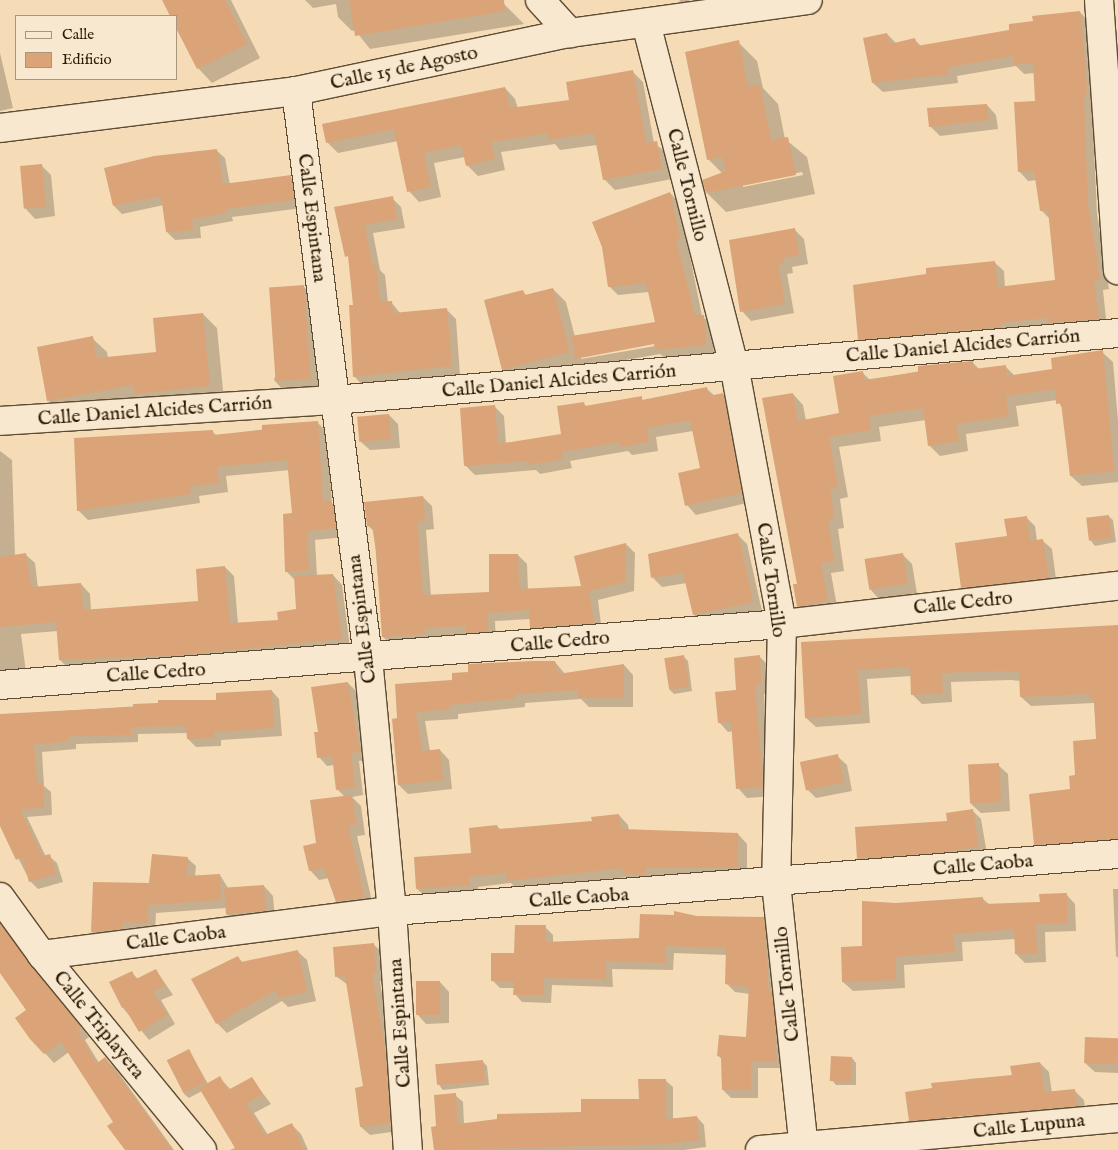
<!DOCTYPE html>
<html>
<head>
<meta charset="utf-8">
<style>
  body { margin:0 }
  #map { position:relative; width:1118px; height:1150px; overflow:hidden; background:#f5dcb6; font-family:"IM FELL English",serif }
  div>[style] { position:absolute }
  .shadow>* { inset:0; background:#0003 }
  .building>* { inset:0; background:#daa378; transform-origin:0 0 }
  .roads { filter:drop-shadow(1px 0 #5d4b32) drop-shadow(-1px 0 #5d4b32) drop-shadow(0 1px #5d4b32) drop-shadow(0 -1px #5d4b32) }
  .minor>* { height:28px; margin:-14px; padding:0 14px; transform-origin:14px; border-radius:14px; background:#f8e8d0 }
  span { translate:-50% -50%; white-space:nowrap; text-align:center; line-height:1.15; -webkit-text-stroke:4px #f8e8d0; paint-order:stroke }
  .street-label { font-size:20px; color:#2a1b06 }
  .legend { position:absolute; left:15px; top:15px; width:162px; height:65px; box-sizing:border-box; background:#f8e8d0; border:1px solid #a6967f; margin:0; padding:6px 9px; list-style:none; font-size:15px; color:#2a1b06 }
  .legend li { display:flex; align-items:center; gap:10px; height:25px }
  .legend b { width:25px; border:1px solid #a6967f }
</style>
</head>
<body>
<div id="map">
  <div class="shadow">
    <i style="clip-path:polygon(163px 0,231px 0,260px 58px,212px 83px,198px 68px,176px 16px,172px 16px)"></i>
    <i style="clip-path:polygon(305px 0,500px 0,524px 24px,370px 49px,355px 30px,352px 31px,338px 17px,336px 4px,313px 8px)"></i>
    <i style="clip-path:polygon(679px 0,690px 0,684px 5px)"></i>
    <i style="clip-path:polygon(1080px 12px,1089px 22px,1096px 104px,1092px 104px,1097px 214px,1109px 289px,1103px 290px,1107px 328px,868px 348px,859px 339px,927px 275px,994px 262px,1004px 271px,1005px 288px,1056px 281px,1050px 219px,1041px 210px,1037px 180px,1028px 181px,1019px 171px,1036px 102px,1035px 73px,1024px 74px,1016px 66px,957px 76px,958px 83px,883px 92px,873px 83px,887px 34px,896px 43px,915px 40px,921px 46px,1011px 31px,1034px 22px)"></i>
    <i style="clip-path:polygon(evenodd,738px 42px,757px 61px,763px 88px,778px 104px,785px 139px,807px 157px,815px 194px,726px 212px,707px 193px,722px 173px,708px 159px,738px 42px,802px 172px,803px 175px,743px 187px,743px 184px,802px 172px)"></i>
    <i style="clip-path:polygon(0 53px,13px 108px,0 111px)"></i>
    <i style="clip-path:polygon(632px 71px,643px 82px,654px 143px,667px 153px,672px 179px,615px 190px,604px 179px,597px 145px,560px 150px,555px 144px,501px 152px,505px 170px,478px 176px,467px 165px,465px 157px,434px 163px,441px 197px,419px 202px,409px 191px,398px 141px,338px 153px,328px 143px,324px 125px,505px 88px,515px 99px,518px 109px,570px 101px)"></i>
    <i style="clip-path:polygon(987px 105px,996px 115px,998px 129px,940px 136px,930px 126px)"></i>
    <i style="clip-path:polygon(216px 150px,225px 158px,230px 185px,290px 177px,299px 185px,302px 208px,232px 217px,233px 221px,200px 227px,201px 238px,175px 240px,167px 232px,164px 205px,122px 214px,114px 206px)"></i>
    <i style="clip-path:polygon(41px 165px,51px 175px,55px 216px,35px 219px,26px 209px)"></i>
    <i style="clip-path:polygon(evenodd,670px 193px,679px 202px,702px 316px,712px 325px,714px 354px,665px 358px,660px 354px,585px 367px,582px 365px,516px 382px,503px 369px,523px 292px,527px 296px,553px 289px,566px 302px,575px 337px,656px 323px,649px 292px,618px 295px,609px 286px,670px 193px,660px 342px,661px 345px,581px 359px,581px 357px,660px 342px)"></i>
    <i style="clip-path:polygon(392px 198px,401px 207px,405px 228px,373px 233px,380px 270px,385px 275px,388px 303px,391px 302px,400px 313px,446px 309px,456px 319px,460px 375px,363px 386px,354px 376px,355px 306px,349px 259px,336px 208px)"></i>
    <i style="clip-path:polygon(794px 229px,804px 239px,808px 264px,792px 267px,793px 273px,787px 274px,794px 313px,751px 321px,742px 311px)"></i>
    <i style="clip-path:polygon(303px 286px,313px 296px,319px 388px,283px 390px,274px 380px)"></i>
    <i style="clip-path:polygon(203px 314px,217px 328px,224px 400px,63px 415px,48px 400px,92px 338px,107px 352px,108px 358px,157px 353px)"></i>
    <i style="clip-path:polygon(1102px 352px,1113px 362px,1118px 421px,1118px 482px,1082px 486px,1071px 476px,1063px 409px,1057px 400px,1016px 406px,1019px 426px,966px 434px,968px 451px,940px 456px,929px 445px,926px 420px,879px 427px,881px 441px,839px 447px,848px 497px,840px 499px,844px 528px,838px 529px,844px 571px,831px 573px,838px 612px,809px 616px,798px 606px,793px 394px,803px 405px,806px 421px,840px 414px,863px 373px,870px 380px,972px 362px,980px 370px,1005px 366px,1015px 376px,1054px 370px)"></i>
    <i style="clip-path:polygon(707px 389px,715px 396px,723px 394px,732px 404px,751px 502px,696px 515px,687px 505px,702px 469px,693px 431px,656px 437px,658px 451px,632px 455px,628px 451px,570px 461px,572px 468px,540px 474px,536px 470px,475px 475px,465px 465px,495px 407px,504px 416px,506px 444px,563px 435px,583px 403px,587px 407px,641px 398px,644px 401px)"></i>
    <i style="clip-path:polygon(389px 415px,398px 424px,400px 448px,370px 450px,360px 441px)"></i>
    <i style="clip-path:polygon(317px 422px,327px 432px,332px 504px,340px 512px,345px 537px,315px 540px,317px 576px,333px 575px,342px 585px,350px 648px,69px 669px,60px 660px,58px 631px,21px 634px,26px 672px,0 675px,0 451px,12px 460px,15px 556px,25px 554px,35px 563px,38px 588px,81px 584px,90px 594px,91px 610px,200px 602px,225px 567px,234px 576px,238px 624px,279px 621px,297px 610px,295px 580px,286px 571px,293px 514px,290px 470px,226px 476px,228px 492px,199px 496px,200px 503px,88px 520px,78px 510px,212px 431px,217px 436px)"></i>
    <i style="clip-path:polygon(423px 497px,432px 506px,434px 529px,426px 530px,431px 596px,491px 594px,518px 555px,527px 564px,528px 590px,582px 587px,626px 544px,635px 553px,634px 591px,598px 600px,602px 632px,540px 637px,531px 627px,531px 619px,495px 621px,496px 640px,470px 635px,433px 637px,434px 642px,393px 646px,383px 637px,374px 531px,368px 526px)"></i>
    <i style="clip-path:polygon(1108px 516px,1113px 520px,1116px 542px,1095px 546px,1091px 541px)"></i>
    <i style="clip-path:polygon(1026px 517px,1035px 526px,1037px 541px,1043px 541px,1052px 549px,1057px 587px,971px 596px,962px 587px)"></i>
    <i style="clip-path:polygon(737px 534px,747px 544px,762px 611px,704px 624px,694px 615px,687px 583px,662px 587px,653px 578px)"></i>
    <i style="clip-path:polygon(902px 554px,912px 564px,917px 593px,879px 599px,870px 589px)"></i>
    <i style="clip-path:polygon(1118px 627px,1118px 848px,1045px 854px,1036px 844px,1071px 790px,1097px 740px,1094px 703px,1031px 706px,1021px 697px,1021px 681px,1011px 680px,951px 682px,952px 702px,922px 704px,912px 694px,911px 676px,867px 679px,870px 723px,816px 727px,806px 718px,802px 643px)"></i>
    <i style="clip-path:polygon(683px 656px,688px 661px,692px 691px,674px 694px,670px 690px)"></i>
    <i style="clip-path:polygon(759px 656px,769px 666px,770px 694px,764px 694px,772px 796px,747px 798px,738px 788px,733px 731px,728px 732px,719px 722px)"></i>
    <i style="clip-path:polygon(555px 662px,565px 674px,624px 665px,633px 675px,633px 707px,589px 707px,581px 699px,525px 703px,525px 707px,458px 714px,458px 719px,425px 721px,430px 751px,440px 750px,449px 760px,452px 789px,408px 794px,399px 785px,399px 719px,454px 681px)"></i>
    <i style="clip-path:polygon(348px 683px,356px 691px,368px 760px,359px 761px,363px 795px,352px 797px,361px 806px,365px 835px,357px 836px,373px 906px,346px 911px,337px 902px,329px 878px,319px 880px,310px 870px,317px 844px,345px 797px,337px 789px,334px 765px,327px 766px,319px 757px,319px 733px)"></i>
    <i style="clip-path:polygon(272px 691px,279px 699px,282px 736px,221px 740px,221px 746px,196px 747px,188px 739px,188px 733px,138px 734px,138px 742px,76px 744px,76px 749px,42px 752px,44px 786px,51px 792px,52px 815px,27px 817px,46px 857px,49px 856px,57px 863px,63px 882px,38px 889px,30px 881px,0 823px,0 715px,218px 701px)"></i>
    <i style="clip-path:polygon(837px 756px,847px 765px,852px 791px,816px 798px,807px 789px,801px 764px)"></i>
    <i style="clip-path:polygon(998px 765px,1008px 774px,1010px 811px,981px 813px,971px 804px)"></i>
    <i style="clip-path:polygon(973px 811px,981px 819px,987px 854px,867px 867px,858px 858px)"></i>
    <i style="clip-path:polygon(619px 815px,628px 825px,629px 831px,738px 834px,747px 844px,747px 877px,633px 883px,627px 877px,517px 889px,511px 883px,478px 887px,479px 894px,427px 898px,417px 889px,473px 854px,497px 826px,501px 830px,593px 822px)"></i>
    <i style="clip-path:polygon(187px 858px,196px 866px,195px 876px,220px 875px,228px 888px,264px 886px,273px 896px,275px 920px,236px 923px,226px 914px,226px 908px,156px 913px,155px 930px,130px 930px,130px 937px,100px 940px,92px 932px)"></i>
    <i style="clip-path:polygon(1113px 889px,1118px 889px,1118px 958px,1116px 956px)"></i>
    <i style="clip-path:polygon(1066px 894px,1075px 904px,1076px 931px,1045px 932px,1046px 962px,1025px 963px,1016px 954px,1016px 939px,962px 942px,963px 961px,904px 965px,905px 988px,853px 991px,843px 982px,863px 947px,896px 904px,982px 898px,990px 905px,1041px 904px)"></i>
    <i style="clip-path:polygon(697px 917px,763px 919px,771px 927px,783px 1068px,758px 1068px,758px 1098px,731px 1098px,723px 1090px,722px 1060px,719px 1056px,747px 1039px,750px 994px,735px 992px,727px 984px,727px 955px,674px 953px,673px 970px,612px 969px,613px 987px,552px 985px,551px 1003px,522px 1002px,515px 994px,515px 988px,500px 988px,492px 980px,545px 927px,553px 935px,553px 943px,641px 939px)"></i>
    <i style="clip-path:polygon(0 922px,89px 1037px,85px 1040px,99px 1063px,105px 1059px,115px 1068px,174px 1150px,126px 1150px,114px 1122px,69px 1052px,54px 1063px,31px 1038px,28px 1010px,0 972px)"></i>
    <i style="clip-path:polygon(373px 944px,382px 952px,384px 981px,380px 981px,392px 1058px,398px 1131px,370px 1135px,361px 1127px,364px 1088px,348px 985px,337px 977px,334px 948px)"></i>
    <i style="clip-path:polygon(297px 951px,307px 960px,316px 1001px,288px 1007px,282px 1001px,227px 1033px,217px 1023px,193px 980px,238px 957px,243px 963px)"></i>
    <i style="clip-path:polygon(156px 970px,173px 995px,161px 1000px,175px 1024px,149px 1040px,123px 1008px,111px 983px,132px 973px,138px 979px)"></i>
    <i style="clip-path:polygon(440px 982px,449px 992px,449px 1023px,426px 1024px,417px 1014px)"></i>
    <i style="clip-path:polygon(1118px 1039px,1118px 1073px,1095px 1072px,1085px 1063px)"></i>
    <i style="clip-path:polygon(189px 1050px,208px 1084px,220px 1078px,231px 1090px,252px 1079px,271px 1104px,254px 1113px,268px 1135px,292px 1125px,301px 1134px,308px 1150px,233px 1150px,236px 1148px,202px 1091px,189px 1098px,184px 1094px)"></i>
    <i style="clip-path:polygon(852px 1058px,856px 1063px,856px 1085px,836px 1085px,832px 1080px)"></i>
    <i style="clip-path:polygon(483px 1062px,487px 1066px,489px 1085px,443px 1090px,439px 1085px)"></i>
    <i style="clip-path:polygon(1040px 1063px,1049px 1072px,1052px 1093px,1075px 1091px,1084px 1100px,1086px 1115px,980px 1125px,970px 1115px,968px 1079px,1013px 1076px)"></i>
    <i style="clip-path:polygon(665px 1080px,673px 1087px,673px 1119px,697px 1117px,704px 1125px,706px 1147px,684px 1150px,435px 1150px,433px 1128px,438px 1127px,455px 1095px,463px 1102px,464px 1124px,582px 1113px,640px 1100px)"></i>
    <i style="clip-path:polygon(946px 1098px,946px 1128px,920px 1130px,910px 1120px)"></i>
  </div>
  <div class="building">
    <i style="clip-path:polygon(162px 0,225px 0,247px 44px,197px 69px,176px 28px,176px 16px,170px 16px)"></i>
    <i style="clip-path:polygon(349px 0,504px 0,505px 11px,355px 36px)"></i>
    <i style="clip-path:polygon(1080px 11px,1086px 72px,1087px 95px,1084px 95px,1088px 204px,1100px 280px,1094px 281px,1099px 319px,1047px 323px,1047px 318px,1001px 323px,1001px 327px,858px 340px,853px 285px,926px 274px,926px 268px,995px 261px,998px 287px,1055px 280px,1048px 210px,1040px 211px,1034px 171px,1018px 172px,1014px 102px,1035px 101px,1033px 63px,1014px 65px,1013px 56px,948px 67px,949px 74px,872px 83px,863px 38px,887px 33px,890px 44px,915px 38px,917px 46px,1009px 30px,1009px 24px,1033px 21px,1032px 16px)"></i>
    <i style="clip-path:polygon(739px 40px,748px 87px,760px 84px,771px 140px,788px 137px,796px 175px,706px 193px,702px 180px,726px 171px,722px 157px,707px 160px,685px 52px)"></i>
    <i style="clip-path:polygon(633px 70px,646px 143px,657px 141px,662px 169px,603px 180px,594px 133px,549px 140px,548px 133px,491px 142px,495px 159px,466px 166px,461px 145px,424px 153px,431px 187px,407px 192px,394px 129px,326px 143px,322px 124px,505px 87px,510px 108px,569px 100px,566px 82px)"></i>
    <i style="clip-path:polygon(987px 104px,989px 120px,929px 127px,927px 108px)"></i>
    <i style="clip-path:polygon(217px 149px,223px 184px,291px 175px,294px 200px,225px 209px,225px 213px,192px 219px,193px 230px,166px 232px,161px 196px,113px 206px,104px 168px,154px 156px)"></i>
    <i style="left:42px;top:164px;width:43px;height:22px;rotate:85deg"></i>
    <i style="clip-path:polygon(670px 192px,680px 238px,676px 239px,695px 315px,704px 315px,706px 345px,655px 350px,654px 344px,575px 359px,571px 336px,655px 322px,646px 283px,608px 287px,602px 247px,592px 222px)"></i>
    <i style="clip-path:polygon(393px 196px,397px 219px,365px 225px,372px 265px,376px 264px,380px 302px,392px 301px,393px 313px,447px 308px,452px 366px,353px 377px,349px 305px,353px 305px,348px 256px,345px 257px,334px 207px)"></i>
    <i style="clip-path:polygon(795px 228px,799px 255px,784px 258px,784px 263px,778px 264px,785px 304px,740px 312px,729px 240px)"></i>
    <i style="left:304px;top:285px;width:94px;height:35px;rotate:86deg"></i>
    <i style="clip-path:polygon(553px 288px,570px 352px,502px 370px,484px 300px,523px 290px,525px 295px)"></i>
    <i style="clip-path:polygon(203px 313px,210px 386px,134px 394px,133px 385px,47px 401px,37px 347px,93px 336px,97px 358px,156px 352px,153px 318px)"></i>
    <i style="clip-path:polygon(1103px 350px,1114px 471px,1070px 476px,1061px 403px,1056px 404px,1055px 389px,1006px 396px,1009px 416px,956px 424px,959px 441px,928px 446px,923px 408px,869px 416px,871px 430px,829px 437px,838px 487px,830px 489px,834px 518px,828px 519px,834px 561px,821px 563px,828px 601px,797px 607px,793px 584px,797px 584px,762px 398px,793px 393px,798px 421px,839px 413px,833px 376px,863px 371px,864px 380px,918px 372px,918px 366px,973px 361px,974px 369px,1006px 365px,1007px 376px,1052px 369px,1051px 358px)"></i>
    <i style="clip-path:polygon(707px 387px,709px 396px,723px 393px,742px 493px,685px 506px,678px 473px,700px 468px,690px 420px,647px 428px,649px 442px,621px 447px,620px 442px,561px 452px,563px 459px,529px 465px,528px 461px,464px 466px,460px 408px,495px 405px,498px 444px,561px 434px,557px 406px,584px 402px,585px 406px,642px 396px,642px 400px)"></i>
    <i style="left:389px;top:414px;width:25px;height:32px;rotate:85deg"></i>
    <i style="clip-path:polygon(318px 421px,323px 502px,331px 501px,333px 505px,336px 528px,307px 531px,309px 570px,285px 572px,283px 514px,292px 513px,287px 460px,217px 467px,219px 483px,190px 486px,191px 494px,77px 511px,74px 438px,213px 430px,213px 435px,262px 430px,262px 425px)"></i>
    <i style="clip-path:polygon(423px 496px,425px 521px,417px 521px,423px 595px,489px 592px,489px 554px,518px 554px,519px 589px,581px 586px,574px 556px,626px 543px,625px 582px,589px 591px,594px 623px,530px 628px,529px 610px,487px 613px,488px 631px,466px 633px,466px 626px,425px 628px,425px 634px,382px 637px,376px 550px,372px 526px,367px 526px,364px 502px)"></i>
    <i style="left:1109px;top:515px;width:23px;height:23px;rotate:83deg"></i>
    <i style="clip-path:polygon(1027px 516px,1030px 541px,1043px 539px,1049px 578px,961px 588px,955px 543px,1007px 536px,1004px 519px)"></i>
    <i style="clip-path:polygon(738px 533px,753px 602px,693px 615px,683px 573px,651px 578px,648px 554px)"></i>
    <i style="clip-path:polygon(26px 553px,31px 587px,81px 583px,83px 610px,198px 601px,196px 569px,225px 566px,230px 623px,278px 620px,277px 612px,296px 609px,294px 576px,333px 574px,342px 639px,180px 655px,59px 660px,56px 622px,0 627px,0 557px)"></i>
    <i style="left:903px;top:553px;width:31px;height:39px;rotate:81deg"></i>
    <i style="clip-path:polygon(1118px 625px,1118px 839px,1034px 845px,1029px 794px,1070px 789px,1069px 776px,1075px 775px,1073px 741px,1096px 739px,1094px 699px,1089px 699px,1089px 694px,1020px 697px,1019px 672px,1001px 671px,942px 673px,943px 693px,911px 695px,910px 667px,858px 670px,861px 714px,805px 718px,801px 642px)"></i>
    <i style="left:684px;top:655px;width:32px;height:20px;rotate:81deg"></i>
    <i style="clip-path:polygon(760px 655px,761px 684px,755px 685px,763px 787px,736px 789px,731px 722px,718px 723px,715px 692px,736px 690px,734px 658px)"></i>
    <i style="clip-path:polygon(532px 661px,555px 661px,558px 674px,624px 664px,624px 698px,578px 698px,578px 690px,516px 694px,516px 698px,449px 705px,449px 709px,416px 712px,422px 751px,440px 749px,443px 780px,398px 785px,392px 719px,397px 718px,395px 684px,452px 680px,452px 673px,468px 672px,468px 664px)"></i>
    <i style="clip-path:polygon(348px 682px,360px 752px,351px 753px,355px 787px,336px 790px,332px 756px,317px 758px,314px 732px,318px 732px,311px 687px)"></i>
    <i style="clip-path:polygon(272px 690px,274px 728px,214px 732px,214px 738px,187px 739px,186px 726px,131px 727px,131px 735px,69px 736px,69px 741px,34px 745px,37px 783px,43px 783px,44px 808px,20px 809px,42px 856px,50px 854px,56px 874px,29px 882px,22px 857px,16px 860px,0 826px,0 714px,133px 707px,133px 704px,158px 703px,158px 700px,216px 700px,216px 693px)"></i>
    <i style="left:838px;top:754px;width:29px;height:39px;rotate:78deg"></i>
    <i style="left:999px;top:763px;width:39px;height:31px;rotate:87deg"></i>
    <i style="clip-path:polygon(352px 795px,356px 825px,348px 826px,364px 897px,336px 902px,324px 868px,309px 871px,303px 846px,316px 843px,310px 800px)"></i>
    <i style="clip-path:polygon(973px 809px,979px 846px,947px 852px,857px 859px,855px 827px,947px 821px,946px 813px)"></i>
    <i style="clip-path:polygon(619px 814px,621px 829px,738px 833px,738px 868px,646px 868px,646px 875px,622px 874px,623px 868px,507px 881px,506px 873px,469px 877px,470px 885px,416px 889px,414px 857px,471px 853px,469px 828px,497px 825px,498px 829px,592px 821px,591px 817px)"></i>
    <i style="clip-path:polygon(152px 854px,188px 857px,186px 876px,220px 874px,221px 900px,148px 905px,148px 923px,123px 922px,122px 929px,91px 932px,93px 882px,149px 883px)"></i>
    <i style="left:264px;top:885px;width:26px;height:40px;rotate:86deg"></i>
    <i style="clip-path:polygon(1067px 893px,1067px 923px,1036px 924px,1037px 954px,1015px 954px,1014px 929px,953px 934px,955px 952px,895px 957px,896px 980px,842px 982px,841px 947px,862px 946px,862px 901px,896px 903px,983px 897px,983px 904px,1040px 902px,1039px 894px)"></i>
    <i style="clip-path:polygon(674px 911px,697px 916px,764px 917px,769px 992px,772px 992px,776px 1030px,776px 1061px,751px 1061px,751px 1090px,722px 1090px,721px 1057px,717px 1056px,719px 1035px,746px 1037px,749px 987px,725px 984px,726px 948px,666px 946px,666px 963px,605px 961px,606px 979px,544px 978px,544px 995px,513px 995px,514px 981px,491px 981px,491px 953px,514px 953px,515px 925px,546px 925px,545px 942px,639px 938px,640px 914px,674px 915px)"></i>
    <i style="clip-path:polygon(0 924px,81px 1027px,77px 1030px,96px 1064px,105px 1057px,172px 1150px,125px 1150px,107px 1126px,113px 1122px,61px 1042px,44px 1054px,30px 1039px,15px 1018px,26px 1010px,0 973px)"></i>
    <i style="clip-path:polygon(374px 943px,376px 973px,372px 973px,385px 1049px,391px 1123px,360px 1127px,355px 1088px,363px 1086px,345px 976px,335px 977px,333px 947px)"></i>
    <i style="clip-path:polygon(298px 950px,307px 992px,278px 998px,276px 990px,216px 1024px,191px 979px,238px 956px,241px 962px)"></i>
    <i style="clip-path:polygon(156px 969px,165px 986px,153px 991px,167px 1015px,139px 1032px,124px 1007px,122px 1008px,109px 982px,132px 971px,136px 979px)"></i>
    <i style="left:416px;top:981px;width:24px;height:34px"></i>
    <i style="left:1085px;top:1037px;width:33px;height:26px;rotate:2deg"></i>
    <i style="left:189px;top:1049px;width:37px;height:25px;rotate:63deg"></i>
    <i style="left:831px;top:1056px;width:21px;height:25px;rotate:3deg"></i>
    <i style="left:483px;top:1060px;width:21px;height:48px;rotate:85deg"></i>
    <i style="clip-path:polygon(1040px 1062px,1044px 1092px,1075px 1089px,1077px 1106px,909px 1121px,905px 1092px,932px 1088px,931px 1083px,1012px 1075px,1010px 1066px)"></i>
    <i style="clip-path:polygon(220px 1076px,228px 1090px,252px 1077px,263px 1094px,246px 1104px,265px 1135px,292px 1123px,304px 1150px,230px 1150px,235px 1148px,199px 1088px)"></i>
    <i style="clip-path:polygon(638px 1079px,666px 1079px,666px 1119px,697px 1116px,699px 1140px,665px 1144px,434px 1150px,431px 1127px,436px 1126px,434px 1095px,456px 1093px,458px 1124px,497px 1119px,497px 1114px,581px 1112px,581px 1099px,639px 1099px)"></i>
  </div>
  <div class="roads">
    <div class="minor">
      <i style="left:540px;top:0;width:45px;rotate:47.7deg"></i>
      <i style="left:1099px;top:0;width:271px;rotate:86deg"></i>
      <i style="left:646px;top:23px;width:353px;rotate:75.6deg"></i>
      <i style="left:734px;top:365px;width:263px;rotate:79.5deg"></i>
      <i style="left:782px;top:624px;width:259px;rotate:91.3deg"></i>
      <i style="left:776px;top:883px;width:268px;rotate:84deg"></i>
      <i style="left:296px;top:91px;width:572px;rotate:82.76deg"></i>
      <i style="left:368px;top:658px;width:254px;rotate:84.6deg"></i>
      <i style="left:392px;top:911px;width:240px;rotate:86.2deg"></i>
      <i style="left:0;top:128px;width:298px;rotate:-7.1deg"></i>
      <i style="left:296px;top:91px;width:280px;rotate:-12deg"></i>
      <i style="left:570px;top:33px;width:240px;rotate:-7.9deg"></i>
      <i style="left:0;top:421px;width:335px;rotate:-3.6deg"></i>
      <i style="left:334px;top:400px;width:787px;rotate:-4.88deg"></i>
      <i style="left:0;top:685px;width:784px;rotate:-4.46deg"></i>
      <i style="left:782px;top:624px;width:338px;rotate:-6.5deg"></i>
      <i style="left:0;top:897px;width:72px;rotate:54.1deg"></i>
      <i style="left:42px;top:955px;width:252px;rotate:50.6deg"></i>
      <i style="left:42px;top:955px;width:353px;rotate:-7.2deg"></i>
      <i style="left:392px;top:911px;width:728px;rotate:-4.49deg"></i>
      <i style="left:760px;top:1150px;width:359px;rotate:-5.1deg"></i>
    </div>
  </div>
  <div class="street-label">
    <span style="left:404px;top:68px;rotate:-12deg">Calle 15 de Agosto</span>
    <span style="left:687px;top:185px;rotate:76deg">Calle Tornillo</span>
    <span style="left:312px;top:218px;rotate:83deg">Calle Espintana</span>
    <span style="left:963px;top:346px;rotate:-5deg">Calle Daniel Alcides Carrión</span>
    <span style="left:559px;top:381px;rotate:-5deg">Calle Daniel Alcides Carrión</span>
    <span style="left:155px;top:411px;rotate:-4deg">Calle Daniel Alcides Carrión</span>
    <span style="left:771px;top:580px;rotate:82deg">Calle Tornillo</span>
    <span style="left:963px;top:603px;rotate:-6deg">Calle Cedro</span>
    <span style="left:362px;top:619px;rotate:-97deg">Calle Espintana</span>
    <span style="left:560px;top:642px;rotate:-5deg">Calle Cedro</span>
    <span style="left:156px;top:673px;rotate:-4deg">Calle Cedro</span>
    <span style="left:983px;top:865px;rotate:-5deg">Calle Caoba</span>
    <span style="left:579px;top:898px;rotate:-4deg">Calle Caoba</span>
    <span style="left:176px;top:938px;rotate:-7deg">Calle Caoba</span>
    <span style="left:787px;top:984px;rotate:-96deg">Calle Tornillo</span>
    <span style="left:400px;top:1023px;rotate:-94deg">Calle Espintana</span>
    <span style="left:99px;top:1025px;rotate:51deg">Calle Triplayera</span>
    <span style="left:1029px;top:1126px;rotate:-6deg">Calle Lupuna</span>
  </div>
  <ul class="legend">
  <li><b style="height:6px;background:#f8e8d0"></b>Calle</li>
  <li><b style="height:14px;background:#daa378"></b>Edificio</li>
  </ul>
</div>
</body>
</html>
